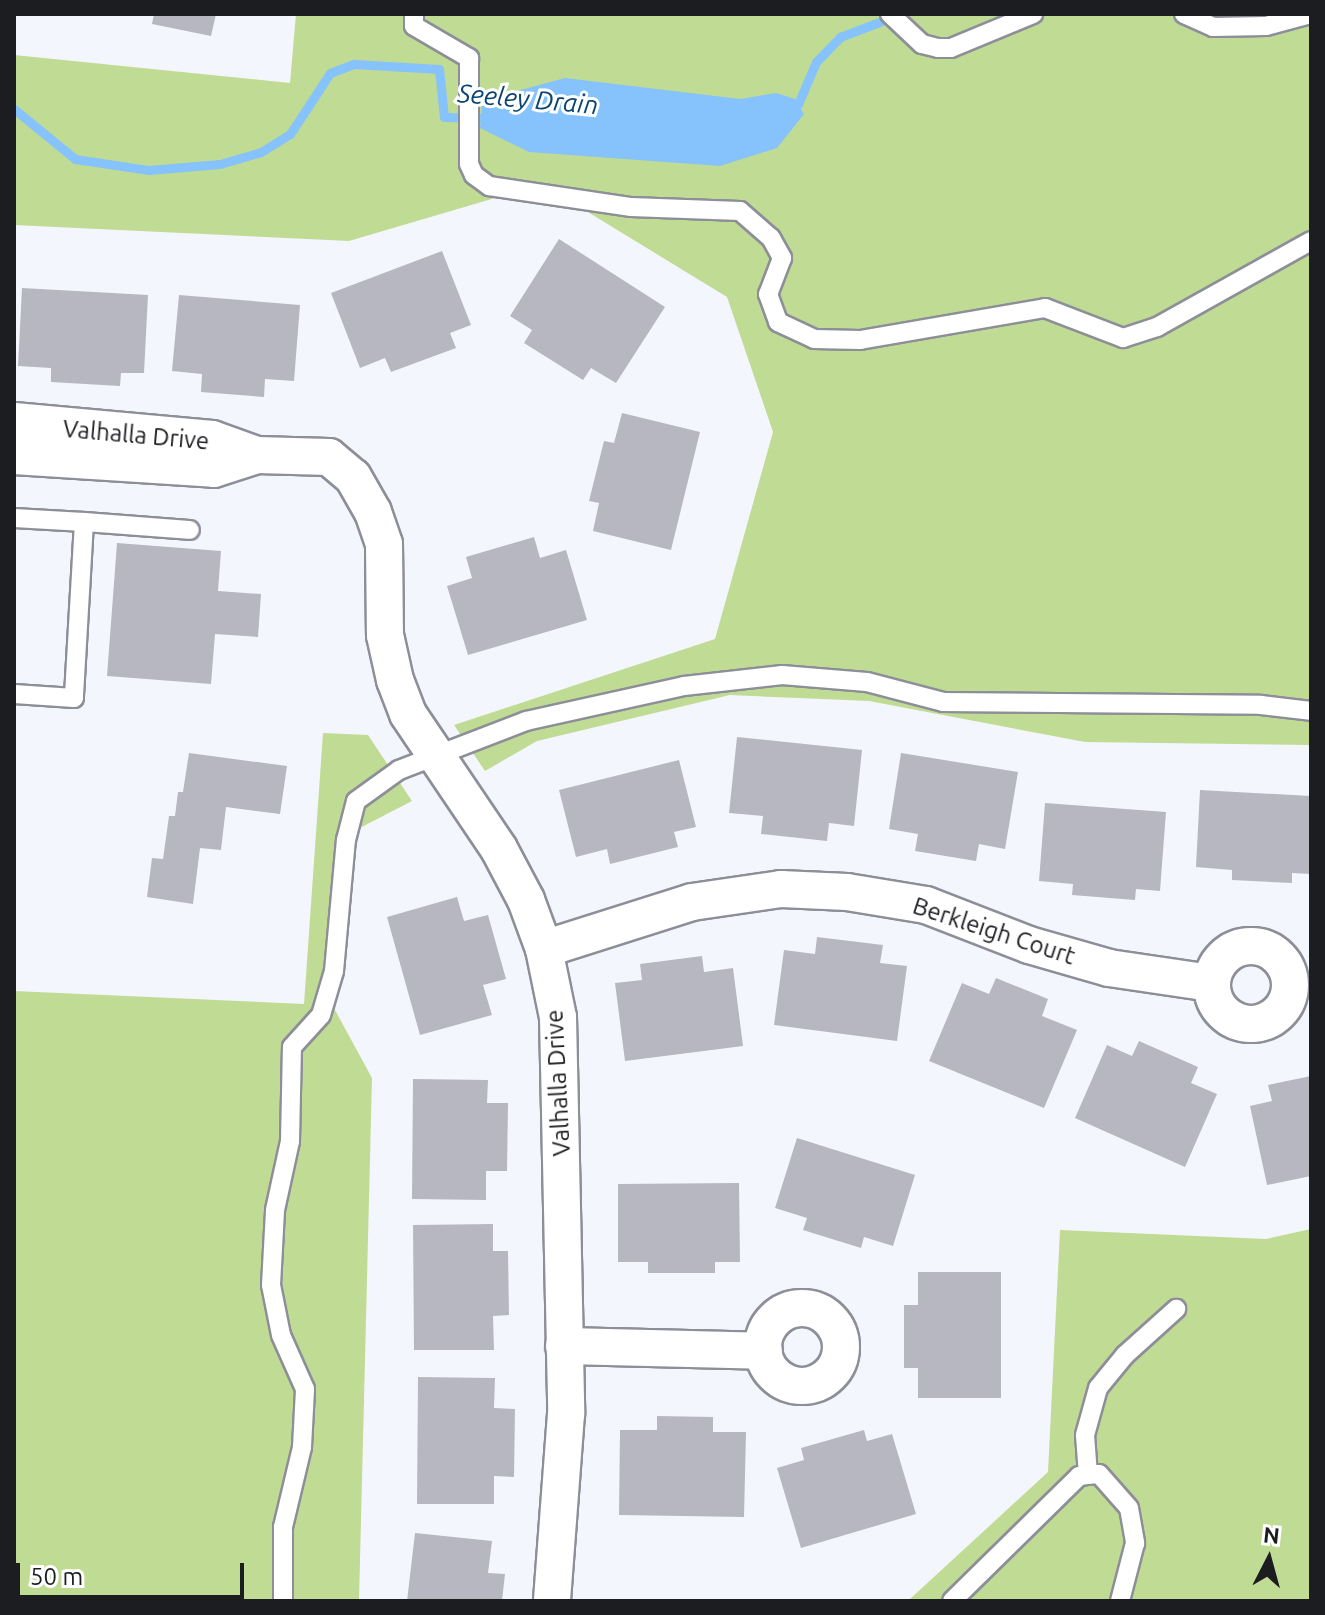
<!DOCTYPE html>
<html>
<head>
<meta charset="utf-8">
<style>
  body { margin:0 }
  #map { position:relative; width:1325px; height:1615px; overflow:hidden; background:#f4f6fe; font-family:Ubuntu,sans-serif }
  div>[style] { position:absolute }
  .green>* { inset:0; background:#c0db94 }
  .water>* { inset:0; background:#86c2fb }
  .stream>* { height:9px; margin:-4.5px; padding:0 4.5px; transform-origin:4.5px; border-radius:4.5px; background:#86c2fb }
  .building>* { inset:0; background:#b6b7c1 }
  .roads { filter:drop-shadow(2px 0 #8d8f98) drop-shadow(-2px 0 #8d8f98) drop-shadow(0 2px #8d8f98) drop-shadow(0 -2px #8d8f98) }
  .lane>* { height:18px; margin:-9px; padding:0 9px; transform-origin:9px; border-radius:9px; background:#fff }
  .street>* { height:36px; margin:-18px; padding:0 18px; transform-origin:18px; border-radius:18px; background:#fff }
  .street>.ring { margin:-18px; padding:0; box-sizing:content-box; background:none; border:36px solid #fff; border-radius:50% }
  span { translate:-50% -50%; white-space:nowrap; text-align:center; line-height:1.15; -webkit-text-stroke:6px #fff; paint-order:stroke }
  .street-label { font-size:24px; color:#1c1d20 }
  .water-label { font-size:26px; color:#0a4572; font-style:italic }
  .frame { position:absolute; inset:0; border:16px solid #1c1d20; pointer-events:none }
  .north { position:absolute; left:1229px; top:1519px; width:80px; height:80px; -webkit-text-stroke:6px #fff; paint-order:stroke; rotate:6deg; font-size:22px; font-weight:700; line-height:32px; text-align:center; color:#1c1d20 }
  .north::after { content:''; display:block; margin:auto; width:28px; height:36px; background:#1c1d20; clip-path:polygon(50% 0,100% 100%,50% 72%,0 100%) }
  .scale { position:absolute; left:16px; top:1563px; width:228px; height:36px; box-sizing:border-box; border:4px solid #1c1d20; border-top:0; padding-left:10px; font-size:24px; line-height:28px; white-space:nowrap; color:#1c1d20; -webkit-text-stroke:6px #fff; paint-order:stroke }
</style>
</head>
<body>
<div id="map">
  <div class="green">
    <i style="clip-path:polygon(296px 14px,1311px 14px,1311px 745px,1085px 742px,869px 701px,730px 695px,537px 741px,485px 771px,454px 725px,715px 639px,773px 432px,727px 297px,578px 206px,495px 198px,349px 241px,14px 225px,14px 55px,290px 83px)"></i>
    <i style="clip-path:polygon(323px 733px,368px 735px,412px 801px,354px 831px,335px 1010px,372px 1078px,359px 1601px,14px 1601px,14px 991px,304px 1004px)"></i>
    <i style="clip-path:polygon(1311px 1229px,1311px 1601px,866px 1601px,910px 1599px,1048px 1472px,1060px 1230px,1266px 1239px)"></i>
  </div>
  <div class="water">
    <i style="clip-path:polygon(565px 78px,740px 99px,776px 93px,795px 99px,804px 114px,777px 148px,720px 166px,529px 152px,480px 128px,482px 106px,495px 97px)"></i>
  </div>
  <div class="stream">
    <i style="left:788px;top:106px;width:10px;rotate:-11deg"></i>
    <i style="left:798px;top:104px;width:46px;rotate:-66.8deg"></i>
    <i style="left:816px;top:62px;width:35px;rotate:-46deg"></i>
    <i style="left:840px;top:37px;width:59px;rotate:-20.9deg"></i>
    <i style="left:14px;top:109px;width:79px;rotate:39.3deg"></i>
    <i style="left:75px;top:159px;width:75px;rotate:8.5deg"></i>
    <i style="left:149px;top:170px;width:71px;rotate:-4.8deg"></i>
    <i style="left:220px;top:164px;width:43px;rotate:-16.3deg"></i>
    <i style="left:261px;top:152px;width:34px;rotate:-32deg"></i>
    <i style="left:290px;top:134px;width:73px;rotate:-56.7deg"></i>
    <i style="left:330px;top:73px;width:26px;rotate:-21deg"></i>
    <i style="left:354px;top:64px;width:85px;rotate:3.4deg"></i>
    <i style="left:439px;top:69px;width:48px;rotate:84.1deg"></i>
    <i style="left:444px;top:117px;width:49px;rotate:1.2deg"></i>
  </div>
  <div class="building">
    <i style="clip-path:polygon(154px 14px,216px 14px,211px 36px,152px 24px)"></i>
    <i style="clip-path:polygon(559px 239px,665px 307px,616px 383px,591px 368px,583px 380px,524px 343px,532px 330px,510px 316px)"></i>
    <i style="clip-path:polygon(442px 251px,471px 325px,450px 333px,456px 348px,391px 372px,385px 358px,360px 368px,331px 293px)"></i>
    <i style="clip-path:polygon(22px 288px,148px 295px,144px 373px,121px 373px,120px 386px,51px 382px,51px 368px,18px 366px)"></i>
    <i style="clip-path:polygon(179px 295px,300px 305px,294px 381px,265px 379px,264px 397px,201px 392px,202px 374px,172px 371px)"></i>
    <i style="clip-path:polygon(622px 413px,700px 432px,671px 550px,593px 531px,599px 503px,589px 501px,604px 441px,614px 443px)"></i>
    <i style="clip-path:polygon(534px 537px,540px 558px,566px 550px,587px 620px,468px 655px,447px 586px,472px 578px,466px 557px)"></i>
    <i style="clip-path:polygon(117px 543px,221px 551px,218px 591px,261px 594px,258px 637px,215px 634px,211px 684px,107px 676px)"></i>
    <i style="clip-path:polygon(737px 737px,862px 750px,854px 826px,829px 823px,827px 841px,761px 834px,763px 816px,729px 813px)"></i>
    <i style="clip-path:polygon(189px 753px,287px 766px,280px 814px,226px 807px,221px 850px,200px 848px,193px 904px,147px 897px,152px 858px,163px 859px,169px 816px,175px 816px,178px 792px,183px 792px)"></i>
    <i style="clip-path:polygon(901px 753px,1018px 772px,1005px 849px,979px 844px,976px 861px,915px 851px,918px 834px,889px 829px)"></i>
    <i style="clip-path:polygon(679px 760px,696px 827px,674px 832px,678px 847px,610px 864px,607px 849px,576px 857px,559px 790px)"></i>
    <i style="clip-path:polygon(1200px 790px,1311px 796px,1311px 874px,1292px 873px,1292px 883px,1232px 880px,1232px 870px,1196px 867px)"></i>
    <i style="clip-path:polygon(1045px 803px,1166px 812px,1160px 891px,1136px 889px,1135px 900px,1072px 895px,1073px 884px,1039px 881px)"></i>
    <i style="clip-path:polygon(457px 897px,464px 921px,488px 915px,506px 979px,483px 985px,492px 1015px,420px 1035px,387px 917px)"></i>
    <i style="clip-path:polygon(817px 937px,883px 945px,880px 963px,907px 966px,897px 1041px,774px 1025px,784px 950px,815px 954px)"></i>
    <i style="clip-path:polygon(702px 956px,704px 972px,733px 968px,743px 1046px,625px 1061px,615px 983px,642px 980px,640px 964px)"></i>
    <i style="clip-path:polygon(996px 978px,1048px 999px,1042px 1016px,1077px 1030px,1044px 1108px,929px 1061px,962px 983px,989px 994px)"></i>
    <i style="clip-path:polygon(1139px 1041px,1198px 1067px,1191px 1083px,1217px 1094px,1185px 1167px,1075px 1118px,1107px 1045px,1132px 1056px)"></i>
    <i style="clip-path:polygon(1311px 1076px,1311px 1176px,1267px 1185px,1250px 1106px,1272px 1101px,1268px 1085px)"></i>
    <i style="clip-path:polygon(413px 1079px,488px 1080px,487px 1103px,508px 1103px,507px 1171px,486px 1171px,486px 1200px,412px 1199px)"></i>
    <i style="clip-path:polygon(797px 1138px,915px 1175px,893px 1246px,864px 1237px,861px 1248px,803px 1230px,807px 1218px,775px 1208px)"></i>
    <i style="clip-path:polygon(739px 1183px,740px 1262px,715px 1262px,715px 1273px,648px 1273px,648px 1262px,618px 1262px,618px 1184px)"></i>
    <i style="clip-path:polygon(493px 1224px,493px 1251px,508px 1251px,509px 1315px,493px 1316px,494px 1350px,414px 1350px,413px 1225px)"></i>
    <i style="clip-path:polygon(918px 1272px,1001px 1272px,1001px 1398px,918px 1398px,918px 1368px,904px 1368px,904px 1305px,918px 1305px)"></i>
    <i style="clip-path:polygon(418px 1377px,495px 1378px,494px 1408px,515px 1409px,514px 1477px,494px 1476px,494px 1504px,417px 1504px)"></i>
    <i style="clip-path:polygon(657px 1416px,713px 1417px,713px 1432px,746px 1432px,744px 1517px,619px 1515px,620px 1430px,657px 1430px)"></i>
    <i style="clip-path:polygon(864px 1430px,867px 1441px,892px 1434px,916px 1514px,801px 1548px,777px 1468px,804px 1460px,801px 1448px)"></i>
    <i style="clip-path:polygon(415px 1533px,492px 1541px,488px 1573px,505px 1574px,502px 1601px,407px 1601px)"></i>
  </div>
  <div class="roads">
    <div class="lane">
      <i style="left:414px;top:14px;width:12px;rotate:90deg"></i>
      <i style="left:414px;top:26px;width:64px;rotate:30.2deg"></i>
      <i style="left:469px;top:58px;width:106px;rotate:90deg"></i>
      <i style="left:469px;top:164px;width:12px;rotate:66deg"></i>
      <i style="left:474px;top:175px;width:19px;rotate:36deg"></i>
      <i style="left:489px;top:186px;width:144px;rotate:8.4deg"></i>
      <i style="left:631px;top:207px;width:109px;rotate:2.1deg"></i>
      <i style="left:740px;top:211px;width:41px;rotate:41.1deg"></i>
      <i style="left:771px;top:238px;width:23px;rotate:61deg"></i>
      <i style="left:782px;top:258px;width:39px;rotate:111deg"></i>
      <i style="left:768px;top:294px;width:30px;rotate:70deg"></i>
      <i style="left:778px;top:322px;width:40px;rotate:25deg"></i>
      <i style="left:814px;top:339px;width:46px;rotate:1.2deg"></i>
      <i style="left:860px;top:340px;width:188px;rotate:-9.8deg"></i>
      <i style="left:1045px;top:308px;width:84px;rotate:21deg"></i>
      <i style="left:1123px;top:338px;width:36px;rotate:-18deg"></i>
      <i style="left:1157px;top:327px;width:176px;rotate:-29.2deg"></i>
      <i style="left:890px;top:14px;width:44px;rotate:43.2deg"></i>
      <i style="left:922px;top:44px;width:16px;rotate:14deg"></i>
      <i style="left:938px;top:48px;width:13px"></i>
      <i style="left:951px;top:48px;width:89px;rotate:-22.5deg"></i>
      <i style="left:1184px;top:14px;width:32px;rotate:24deg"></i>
      <i style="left:1213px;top:27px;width:53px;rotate:-1.1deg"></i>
      <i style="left:1266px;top:26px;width:47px;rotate:-14.9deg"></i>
      <i style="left:14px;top:518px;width:70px;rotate:3.3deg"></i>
      <i style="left:84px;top:522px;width:176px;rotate:93.3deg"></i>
      <i style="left:74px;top:698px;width:60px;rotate:-176.2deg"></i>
      <i style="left:84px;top:522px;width:106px;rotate:4.3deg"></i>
      <i style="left:1088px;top:1475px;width:40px;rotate:-94.3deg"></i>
      <i style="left:1085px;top:1435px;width:49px;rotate:-74.5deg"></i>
      <i style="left:1098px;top:1388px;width:43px;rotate:-50.7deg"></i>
      <i style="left:1125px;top:1355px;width:69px;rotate:-42deg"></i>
      <i style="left:283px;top:1601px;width:74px;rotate:-90deg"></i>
      <i style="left:283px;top:1527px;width:82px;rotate:-76.6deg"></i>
      <i style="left:302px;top:1447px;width:58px;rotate:-87deg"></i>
      <i style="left:305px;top:1389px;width:59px;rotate:-114deg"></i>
      <i style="left:281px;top:1335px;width:51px;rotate:-101.3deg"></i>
      <i style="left:271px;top:1285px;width:75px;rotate:-86.9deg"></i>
      <i style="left:275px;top:1210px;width:71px;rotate:-77.7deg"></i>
      <i style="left:290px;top:1141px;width:94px;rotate:-88.8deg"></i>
      <i style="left:292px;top:1047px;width:43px;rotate:-47.8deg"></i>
      <i style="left:321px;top:1015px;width:46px;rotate:-73.5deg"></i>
      <i style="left:334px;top:971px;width:132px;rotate:-84.8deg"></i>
      <i style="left:346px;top:840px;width:40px;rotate:-75.6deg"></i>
      <i style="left:356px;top:801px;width:53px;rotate:-35.8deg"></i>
      <i style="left:399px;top:770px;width:136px;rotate:-21.1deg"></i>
      <i style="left:526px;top:721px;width:162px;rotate:-12.5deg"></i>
      <i style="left:684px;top:686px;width:99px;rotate:-6.4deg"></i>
      <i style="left:782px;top:675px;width:85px;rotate:4.7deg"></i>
      <i style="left:867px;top:682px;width:79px;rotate:14.7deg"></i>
      <i style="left:943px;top:702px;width:318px;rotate:0.5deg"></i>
      <i style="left:1261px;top:705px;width:50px;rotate:6.8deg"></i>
      <i style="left:952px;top:1601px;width:178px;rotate:-44.5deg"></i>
      <i style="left:1079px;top:1476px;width:20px;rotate:-6deg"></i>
      <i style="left:1099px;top:1474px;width:45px;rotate:48.6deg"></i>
      <i style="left:1129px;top:1508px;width:36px;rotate:80deg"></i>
      <i style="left:1135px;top:1543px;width:60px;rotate:104.5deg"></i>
    </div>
    <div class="street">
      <i style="left:14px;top:421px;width:199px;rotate:5.2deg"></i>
      <i style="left:212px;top:439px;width:48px;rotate:19.6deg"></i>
      <i style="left:257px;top:455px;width:72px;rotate:1.6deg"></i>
      <i style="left:329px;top:457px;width:31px;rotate:40deg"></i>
      <i style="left:353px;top:477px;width:40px;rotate:60.3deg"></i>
      <i style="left:373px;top:512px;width:34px;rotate:71deg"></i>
      <i style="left:384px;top:544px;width:91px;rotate:89.4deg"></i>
      <i style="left:385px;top:635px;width:46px;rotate:77.5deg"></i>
      <i style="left:395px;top:680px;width:36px;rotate:69deg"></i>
      <i style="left:408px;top:714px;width:163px;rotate:56deg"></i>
      <i style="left:499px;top:849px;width:58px;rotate:62.1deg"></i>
      <i style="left:526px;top:900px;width:52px;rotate:69.8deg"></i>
      <i style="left:544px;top:949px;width:69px;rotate:78.4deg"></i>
      <i style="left:558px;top:1017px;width:397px;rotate:88.8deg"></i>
      <i style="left:566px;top:1414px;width:188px;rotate:94.3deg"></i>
      <i style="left:14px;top:456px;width:200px;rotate:3.7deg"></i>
      <i style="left:214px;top:469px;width:45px;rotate:-18deg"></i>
      <i class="ring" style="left:1212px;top:946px;width:42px;height:42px"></i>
      <i style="left:544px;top:949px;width:155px;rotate:-17.6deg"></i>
      <i style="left:692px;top:902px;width:90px;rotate:-8.3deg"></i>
      <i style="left:781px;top:889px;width:66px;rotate:2.6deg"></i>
      <i style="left:847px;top:892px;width:80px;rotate:9.3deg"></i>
      <i style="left:926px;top:905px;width:110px;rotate:21.2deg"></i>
      <i style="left:1029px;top:945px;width:83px;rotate:16deg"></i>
      <i style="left:1109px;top:968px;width:103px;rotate:8.4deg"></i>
      <i class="ring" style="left:763px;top:1308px;width:42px;height:42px"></i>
      <i style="left:564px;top:1346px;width:200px;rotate:1.4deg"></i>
    </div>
  </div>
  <div class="street-label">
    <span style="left:136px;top:435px;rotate:5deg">Valhalla Drive</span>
    <span style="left:994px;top:931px;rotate:18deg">Berkleigh Court</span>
    <span style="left:558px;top:1083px;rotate:-93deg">Valhalla Drive</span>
  </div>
  <div class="water-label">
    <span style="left:528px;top:99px;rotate:5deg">Seeley Drain</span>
  </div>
  <div class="frame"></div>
  <div class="north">N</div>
  <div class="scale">50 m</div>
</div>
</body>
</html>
